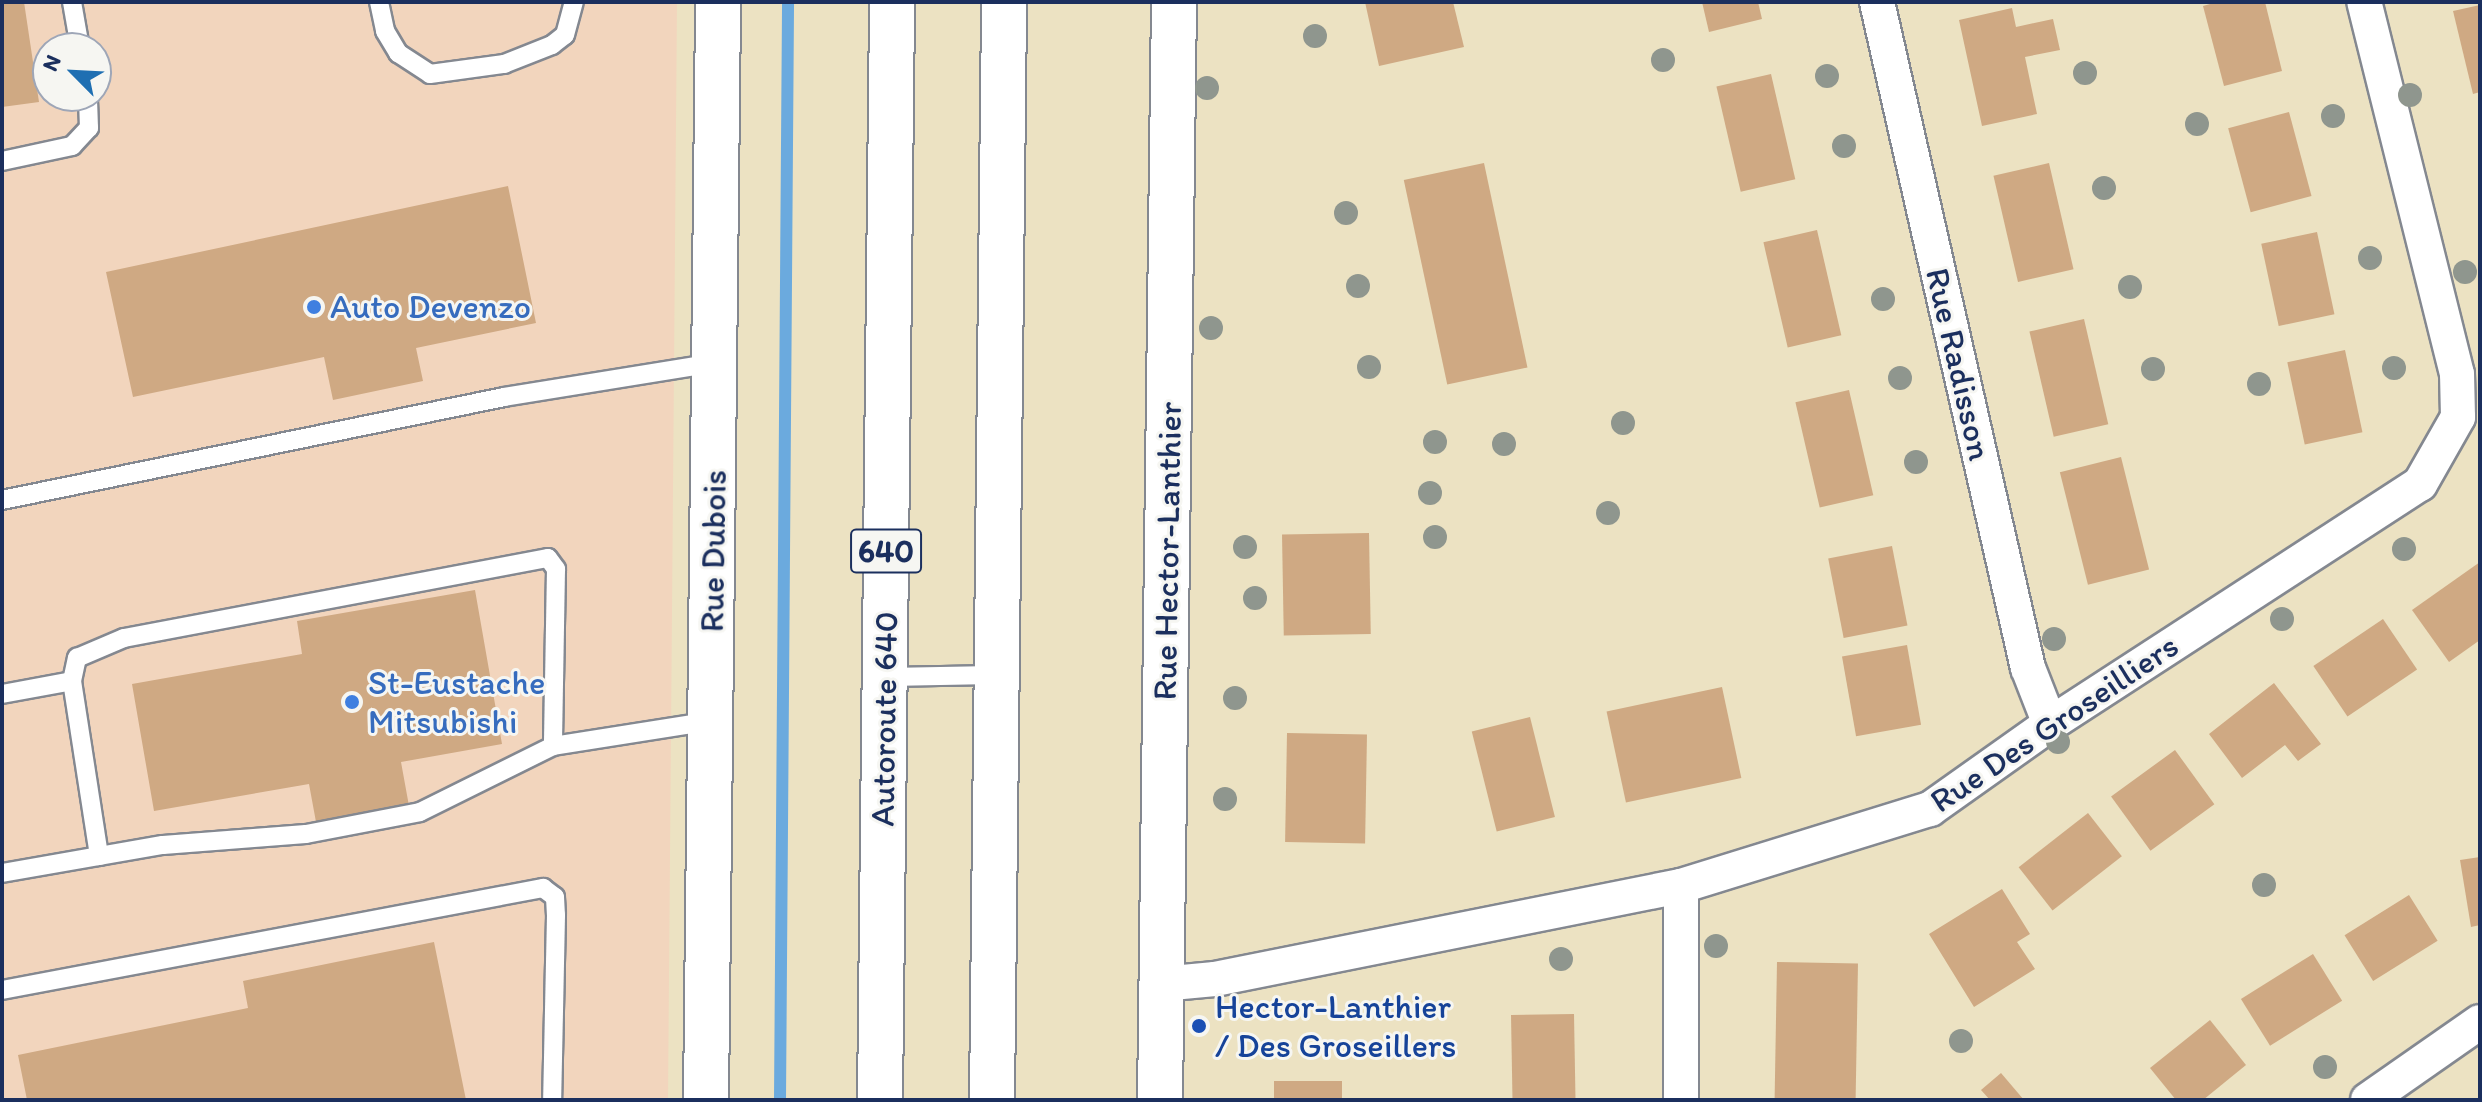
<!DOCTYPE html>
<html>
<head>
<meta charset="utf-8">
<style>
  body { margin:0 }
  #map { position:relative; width:2482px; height:1102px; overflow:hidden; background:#ece2c2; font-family:Itim,sans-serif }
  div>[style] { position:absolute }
  .built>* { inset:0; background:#f2d5bd }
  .stream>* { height:12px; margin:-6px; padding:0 6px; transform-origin:6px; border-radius:6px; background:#6baade }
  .building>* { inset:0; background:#cfa983; transform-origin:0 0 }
  .roads { filter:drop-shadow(2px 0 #848890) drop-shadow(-2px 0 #848890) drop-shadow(0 2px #848890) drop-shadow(0 -2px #848890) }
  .service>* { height:18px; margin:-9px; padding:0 9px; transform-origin:9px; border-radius:9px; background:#fff }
  .minor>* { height:34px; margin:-17px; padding:0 17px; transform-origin:17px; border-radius:17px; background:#fff }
  .tertiary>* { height:44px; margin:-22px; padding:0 22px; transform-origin:22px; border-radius:22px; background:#fff }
  .motorway>* { height:44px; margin:-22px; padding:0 22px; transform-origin:22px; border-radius:22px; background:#fff }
  .trees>* { width:24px; height:24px; margin:-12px; border-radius:50%; background:#8f968e }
  .dots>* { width:22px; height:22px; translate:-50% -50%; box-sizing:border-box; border:4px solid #f6f6f2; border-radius:50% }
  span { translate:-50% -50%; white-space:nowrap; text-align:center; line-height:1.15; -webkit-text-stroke:6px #f6f6f2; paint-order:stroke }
  .shield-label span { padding:2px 6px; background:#f6f6f2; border:2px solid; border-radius:6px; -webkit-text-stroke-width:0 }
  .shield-label { font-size:32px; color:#1b2f5e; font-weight:700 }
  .shop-label { font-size:34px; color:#366cbe }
  .left { translate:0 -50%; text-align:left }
  .street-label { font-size:34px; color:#1b2f5e }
  .transit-label { font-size:34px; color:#164399 }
  .frame { position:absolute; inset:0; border:4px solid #1b2f5e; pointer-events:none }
  .north { position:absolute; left:32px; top:32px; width:80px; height:80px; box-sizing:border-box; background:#f6f6f2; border:2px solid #9ea6b7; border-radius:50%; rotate:294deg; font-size:22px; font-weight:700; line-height:32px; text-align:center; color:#1b2f5e }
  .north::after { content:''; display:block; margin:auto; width:28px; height:36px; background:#1f6fb2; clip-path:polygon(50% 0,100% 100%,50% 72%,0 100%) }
</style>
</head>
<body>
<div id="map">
  <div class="built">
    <i style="clip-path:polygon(evenodd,2px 2px,677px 2px,668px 1100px,2px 1100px,2px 2px,48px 48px,96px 48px,96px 96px,48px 96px,48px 48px)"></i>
  </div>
  <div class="stream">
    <i style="left:780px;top:1100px;width:1098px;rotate:-89.58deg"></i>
  </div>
  <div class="building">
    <i style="clip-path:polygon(2px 2px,24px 2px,39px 102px,2px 107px)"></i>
    <i style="clip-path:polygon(1365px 2px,1453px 2px,1464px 47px,1379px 66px)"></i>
    <i style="clip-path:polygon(1702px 2px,1758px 2px,1762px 19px,1709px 32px)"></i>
    <i style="clip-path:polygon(2217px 2px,2265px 2px,2282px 71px,2224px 86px,2203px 6px)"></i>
    <i style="clip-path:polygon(2480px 5px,2480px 92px,2473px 94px,2453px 11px)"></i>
    <i style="clip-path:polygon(2012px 8px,2016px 27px,2053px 19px,2060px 50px,2025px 57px,2037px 114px,1982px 126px,1959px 20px)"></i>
    <i style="left:1771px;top:74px;width:108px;height:56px;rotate:77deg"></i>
    <i style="left:2289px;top:112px;width:87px;height:63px;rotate:75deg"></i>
    <i style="left:1484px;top:163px;width:209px;height:82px;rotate:78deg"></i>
    <i style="left:2049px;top:163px;width:109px;height:57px;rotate:77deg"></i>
    <i style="clip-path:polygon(508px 186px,536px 323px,416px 348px,423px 381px,333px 400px,324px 357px,133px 397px,106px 272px)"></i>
    <i style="left:1817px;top:230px;width:108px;height:55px;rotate:77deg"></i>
    <i style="left:2317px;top:232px;width:84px;height:57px;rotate:78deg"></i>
    <i style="left:2084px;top:319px;width:108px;height:56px;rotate:77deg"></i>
    <i style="left:2345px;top:350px;width:84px;height:59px;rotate:78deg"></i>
    <i style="left:1849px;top:390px;width:108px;height:55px;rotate:77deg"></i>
    <i style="left:2121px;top:457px;width:116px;height:63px;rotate:76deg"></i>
    <i style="left:1369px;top:533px;width:101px;height:87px;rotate:89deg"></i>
    <i style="left:1892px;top:546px;width:81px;height:65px;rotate:79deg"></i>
    <i style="clip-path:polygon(2480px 562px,2480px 640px,2449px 662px,2412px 610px)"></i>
    <i style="clip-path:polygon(475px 590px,502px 744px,401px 762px,409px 806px,316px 822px,309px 784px,154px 811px,132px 684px,302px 654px,297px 621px)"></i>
    <i style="left:2383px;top:619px;width:61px;height:84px;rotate:56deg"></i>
    <i style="left:1907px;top:645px;width:81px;height:66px;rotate:80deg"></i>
    <i style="clip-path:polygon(2274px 683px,2321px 744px,2298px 761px,2285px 745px,2242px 778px,2209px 734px)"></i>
    <i style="left:1722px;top:687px;width:93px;height:118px;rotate:78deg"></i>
    <i style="left:1530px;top:717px;width:103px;height:60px;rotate:76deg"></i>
    <i style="left:1287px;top:733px;width:80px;height:109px;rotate:1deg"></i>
    <i style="left:2175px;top:750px;width:67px;height:79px;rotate:54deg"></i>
    <i style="left:2088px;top:813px;width:55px;height:88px;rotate:52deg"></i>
    <i style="clip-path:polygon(2480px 857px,2480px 925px,2471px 927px,2460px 860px)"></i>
    <i style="clip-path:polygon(2002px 889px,2030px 934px,2017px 942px,2035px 969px,1974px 1007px,1929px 934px)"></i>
    <i style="left:2409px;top:895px;width:54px;height:76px;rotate:58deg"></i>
    <i style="clip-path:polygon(434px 942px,466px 1100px,27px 1100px,18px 1055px,248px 1008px,243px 981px)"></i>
    <i style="left:2313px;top:954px;width:55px;height:85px;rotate:58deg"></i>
    <i style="left:1777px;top:962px;width:81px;height:138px;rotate:1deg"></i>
    <i style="left:1574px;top:1014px;width:86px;height:63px;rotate:89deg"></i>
    <i style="clip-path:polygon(2210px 1020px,2246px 1065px,2203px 1100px,2176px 1100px,2150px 1068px)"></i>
    <i style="clip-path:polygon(2001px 1073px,2024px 1100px,1990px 1100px,1981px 1090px)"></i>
    <i style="left:1274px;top:1081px;width:68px;height:19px"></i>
  </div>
  <div class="roads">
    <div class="service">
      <i style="left:72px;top:2px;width:47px;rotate:80.1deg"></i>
      <i style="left:379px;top:2px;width:30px;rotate:78deg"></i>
      <i style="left:385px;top:31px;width:26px;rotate:59deg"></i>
      <i style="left:398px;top:53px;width:38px;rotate:33deg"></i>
      <i style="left:430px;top:74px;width:75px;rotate:-7.7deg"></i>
      <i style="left:504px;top:64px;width:52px;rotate:-21.6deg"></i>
      <i style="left:552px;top:45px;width:16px;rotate:-38deg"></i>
      <i style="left:565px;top:35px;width:34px;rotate:-75deg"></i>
      <i style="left:2px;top:161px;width:72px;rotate:-12.1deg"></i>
      <i style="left:72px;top:146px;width:25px;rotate:-47deg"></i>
      <i style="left:89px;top:128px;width:32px;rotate:-92deg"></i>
      <i style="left:2px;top:500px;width:512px;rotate:-11.59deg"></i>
      <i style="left:504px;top:397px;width:214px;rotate:-9.2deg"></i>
      <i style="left:884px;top:677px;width:113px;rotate:-1deg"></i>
      <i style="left:72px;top:681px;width:177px;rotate:81.2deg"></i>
      <i style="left:2px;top:694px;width:71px;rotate:-10.5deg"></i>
      <i style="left:72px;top:681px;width:24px;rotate:-78deg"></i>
      <i style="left:77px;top:658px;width:51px;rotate:-23.1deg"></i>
      <i style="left:124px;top:638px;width:431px;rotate:-10.7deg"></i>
      <i style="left:548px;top:558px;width:14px;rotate:54deg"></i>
      <i style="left:556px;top:569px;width:177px;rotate:91deg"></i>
      <i style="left:2px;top:873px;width:163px;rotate:-9.9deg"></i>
      <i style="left:163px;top:845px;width:143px;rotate:-4.4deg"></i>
      <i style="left:306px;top:834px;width:116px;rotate:-10.9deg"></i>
      <i style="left:420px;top:812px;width:148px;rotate:-26.4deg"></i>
      <i style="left:553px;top:746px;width:160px;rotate:-9deg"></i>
      <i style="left:2px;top:990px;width:551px;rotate:-10.68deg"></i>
      <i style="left:543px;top:888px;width:15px;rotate:37deg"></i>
      <i style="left:555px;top:897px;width:18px;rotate:87deg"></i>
      <i style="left:556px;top:915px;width:185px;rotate:91.2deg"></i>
    </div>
    <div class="minor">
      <i style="left:1877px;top:2px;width:683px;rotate:77.23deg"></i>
      <i style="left:2028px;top:668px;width:60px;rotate:68.6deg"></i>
      <i style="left:1161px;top:984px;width:54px;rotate:-5.3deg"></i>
      <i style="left:1215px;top:979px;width:475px;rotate:-11.3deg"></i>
      <i style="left:1681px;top:886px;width:261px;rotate:-17.2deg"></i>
      <i style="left:1930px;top:809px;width:147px;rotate:-35.3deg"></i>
      <i style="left:2050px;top:724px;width:441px;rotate:-33deg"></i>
      <i style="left:2420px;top:484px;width:77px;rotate:-60.4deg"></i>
      <i style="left:2458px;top:417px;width:43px;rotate:-91.3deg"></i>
      <i style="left:2457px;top:374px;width:383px;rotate:-104deg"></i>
      <i style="left:1681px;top:1100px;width:214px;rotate:-90deg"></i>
      <i style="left:2368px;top:1100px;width:136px;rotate:-34.9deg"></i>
    </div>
    <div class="tertiary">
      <i style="left:706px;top:1100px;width:1098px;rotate:-89.37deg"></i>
      <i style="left:1160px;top:1100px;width:1098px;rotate:-89.27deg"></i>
    </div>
    <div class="motorway">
      <i style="left:880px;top:1100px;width:1098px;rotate:-89.37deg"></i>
      <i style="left:992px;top:1100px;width:1098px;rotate:-89.37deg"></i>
    </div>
  </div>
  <div class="trees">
    <i style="left:1315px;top:36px"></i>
    <i style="left:1663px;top:60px"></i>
    <i style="left:2085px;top:73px"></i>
    <i style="left:1827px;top:76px"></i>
    <i style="left:1207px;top:88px"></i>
    <i style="left:2410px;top:95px"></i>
    <i style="left:2333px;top:116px"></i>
    <i style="left:2197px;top:124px"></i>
    <i style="left:1844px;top:146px"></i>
    <i style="left:2104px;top:188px"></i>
    <i style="left:1346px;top:213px"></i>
    <i style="left:2370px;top:258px"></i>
    <i style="left:2465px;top:272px"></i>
    <i style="left:1358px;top:286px"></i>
    <i style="left:2130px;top:287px"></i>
    <i style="left:1883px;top:299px"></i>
    <i style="left:1211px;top:328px"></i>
    <i style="left:1369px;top:367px"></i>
    <i style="left:2394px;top:368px"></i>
    <i style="left:2153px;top:369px"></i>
    <i style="left:1900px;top:378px"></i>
    <i style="left:2259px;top:384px"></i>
    <i style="left:1623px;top:423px"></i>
    <i style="left:1435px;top:442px"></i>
    <i style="left:1504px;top:444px"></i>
    <i style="left:1916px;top:462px"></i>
    <i style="left:1430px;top:493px"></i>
    <i style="left:1608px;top:513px"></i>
    <i style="left:1435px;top:537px"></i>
    <i style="left:1245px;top:547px"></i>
    <i style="left:2404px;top:549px"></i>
    <i style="left:1255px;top:598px"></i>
    <i style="left:2282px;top:619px"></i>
    <i style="left:2054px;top:639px"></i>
    <i style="left:1235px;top:698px"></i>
    <i style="left:2058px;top:742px"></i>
    <i style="left:1225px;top:799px"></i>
    <i style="left:2264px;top:885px"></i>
    <i style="left:1716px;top:946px"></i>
    <i style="left:1561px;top:959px"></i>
    <i style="left:1961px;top:1041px"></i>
    <i style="left:2325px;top:1067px"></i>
  </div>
  <div class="dots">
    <i style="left:314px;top:307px;background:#3f7fe0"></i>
    <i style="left:352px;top:702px;background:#3f7fe0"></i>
    <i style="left:1199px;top:1026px;background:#1a4fb4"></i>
  </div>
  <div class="shield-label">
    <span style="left:886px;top:551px">640</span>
  </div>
  <div class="shop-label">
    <span class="left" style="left:330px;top:307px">Auto Devenzo</span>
    <span class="left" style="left:368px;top:702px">St-Eustache<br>Mitsubishi</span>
  </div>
  <div class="street-label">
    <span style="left:1959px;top:364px;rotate:77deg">Rue Radisson</span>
    <span style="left:713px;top:551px;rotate:-89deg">Rue Dubois</span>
    <span style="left:1167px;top:551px;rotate:-89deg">Rue Hector-Lanthier</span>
    <span style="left:884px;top:719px;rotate:-89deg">Autoroute 640</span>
    <span style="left:2054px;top:723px;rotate:-34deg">Rue Des Groseilliers</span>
  </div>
  <div class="transit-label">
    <span class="left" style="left:1215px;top:1026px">Hector-Lanthier<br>/ Des Groseillers</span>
  </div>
  <div class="frame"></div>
  <div class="north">N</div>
</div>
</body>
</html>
